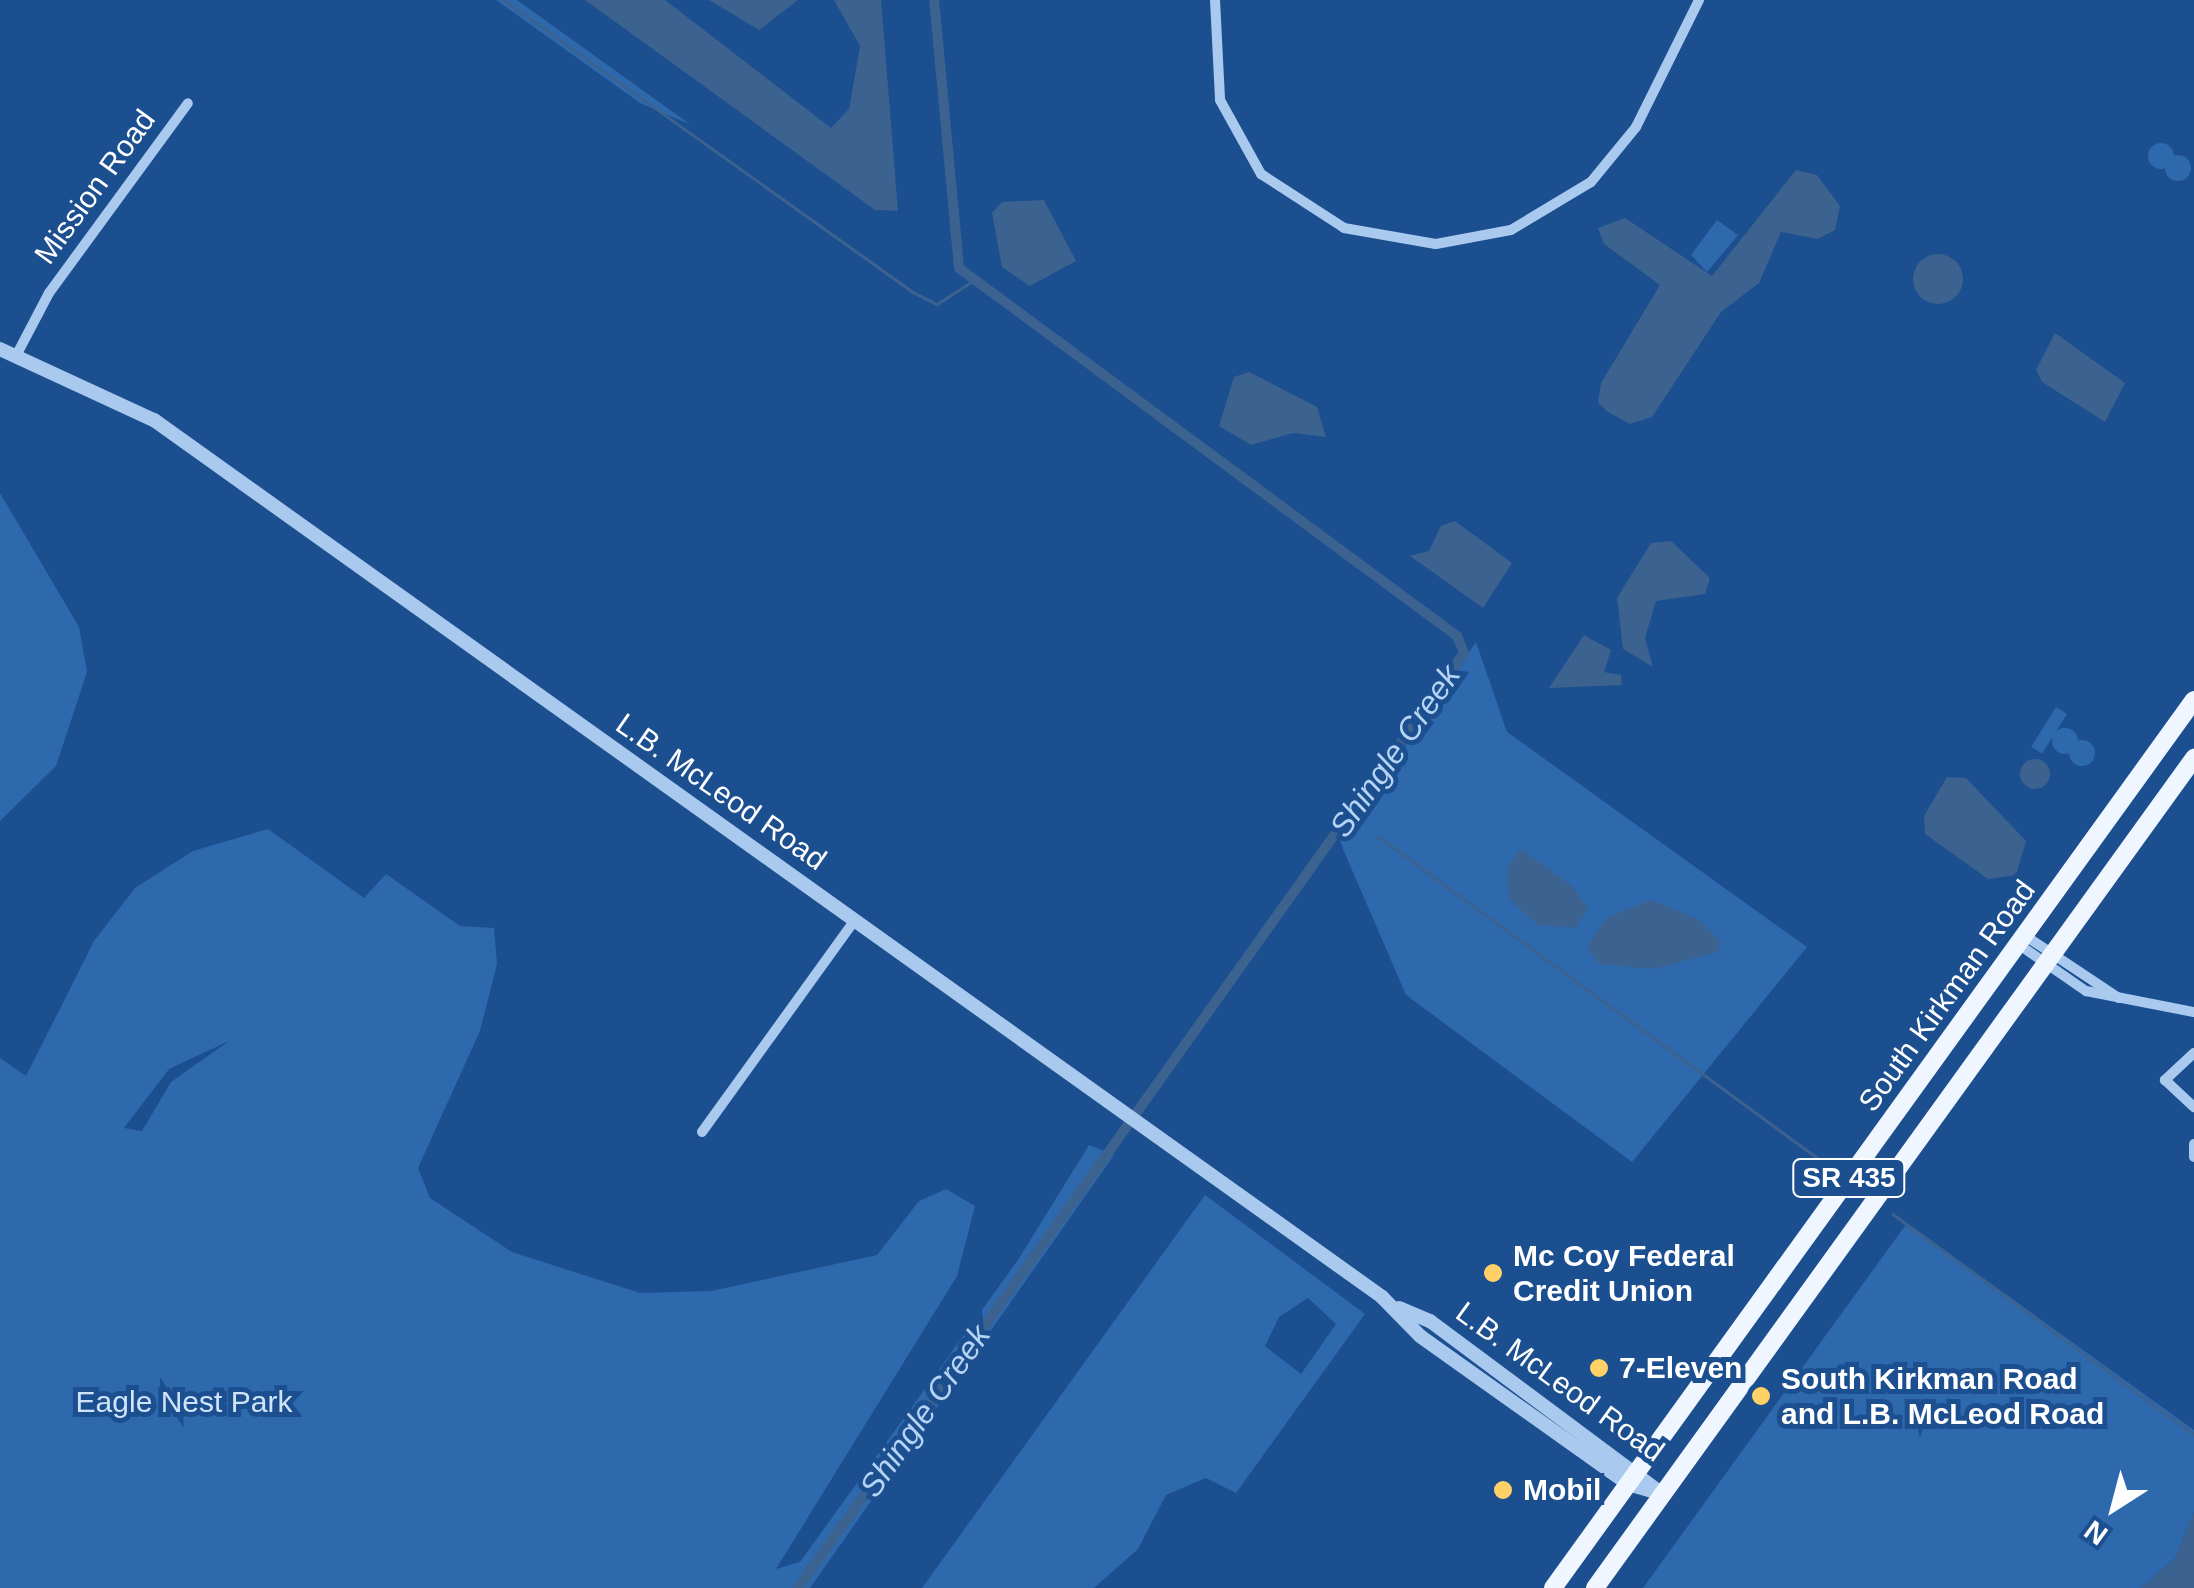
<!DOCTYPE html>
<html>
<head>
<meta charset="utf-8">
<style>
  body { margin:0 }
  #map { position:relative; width:2194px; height:1588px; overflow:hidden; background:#1b4f8f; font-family:Helvetica,sans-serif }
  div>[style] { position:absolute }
  .green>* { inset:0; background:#2e69ad; transform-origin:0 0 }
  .round { border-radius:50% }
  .water>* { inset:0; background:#3c6290 }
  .stream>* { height:2.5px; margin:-1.25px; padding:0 1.25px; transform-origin:1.25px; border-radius:1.25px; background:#3c6290 }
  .canal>* { height:10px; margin:-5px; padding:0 5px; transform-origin:5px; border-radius:5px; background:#3c6290 }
  .minor>* { height:10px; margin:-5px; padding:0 5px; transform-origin:5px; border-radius:5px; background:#a9c9ee }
  .tertiary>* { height:14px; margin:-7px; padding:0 7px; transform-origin:7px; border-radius:7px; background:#a9c9ee }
  .primary>* { height:18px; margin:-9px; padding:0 9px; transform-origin:9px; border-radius:9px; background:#f0f6ff }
  .dots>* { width:28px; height:28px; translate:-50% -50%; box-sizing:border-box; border:5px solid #1b4f8f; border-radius:50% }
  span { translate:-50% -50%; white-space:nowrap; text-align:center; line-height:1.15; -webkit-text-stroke:10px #1b4f8f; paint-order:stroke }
  .shield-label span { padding:2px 8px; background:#1b4f8f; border:2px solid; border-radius:8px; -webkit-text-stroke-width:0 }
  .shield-label { font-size:28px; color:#fff; font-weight:700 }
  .street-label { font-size:30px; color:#fff }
  .poi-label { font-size:30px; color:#fff; font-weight:700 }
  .left { translate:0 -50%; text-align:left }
  .park-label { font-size:30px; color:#cfe3fa }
  .water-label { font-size:32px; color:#b5d3f5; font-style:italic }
  .north { position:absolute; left:2064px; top:1458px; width:100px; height:100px; -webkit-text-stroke:8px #1b4f8f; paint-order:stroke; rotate:216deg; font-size:28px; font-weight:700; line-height:40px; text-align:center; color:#fff }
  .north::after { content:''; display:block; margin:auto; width:35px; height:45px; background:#fff; clip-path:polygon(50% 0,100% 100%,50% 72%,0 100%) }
</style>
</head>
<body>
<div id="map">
  <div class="green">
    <i style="clip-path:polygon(496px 0,517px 0,691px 125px,640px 103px)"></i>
    <i class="round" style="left:2148px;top:143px;width:26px;height:26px"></i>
    <i class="round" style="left:2165px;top:155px;width:26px;height:26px"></i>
    <i style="clip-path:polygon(1717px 220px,1738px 235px,1707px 272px,1691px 255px)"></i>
    <i style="clip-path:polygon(0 493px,79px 627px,87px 672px,56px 766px,0 821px)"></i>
    <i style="clip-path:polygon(1476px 642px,1507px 732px,1807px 947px,1632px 1162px,1406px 995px,1343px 849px,1340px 840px)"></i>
    <i style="left:2056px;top:707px;width:13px;height:47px;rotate:32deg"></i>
    <i class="round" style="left:2052px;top:728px;width:26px;height:26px"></i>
    <i class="round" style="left:2069px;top:740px;width:26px;height:26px"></i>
    <i style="clip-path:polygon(evenodd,268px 829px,364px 898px,386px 874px,460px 926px,494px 928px,497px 964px,480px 1031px,418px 1168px,430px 1198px,512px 1252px,640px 1293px,711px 1291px,877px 1255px,919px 1201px,946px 1189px,975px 1206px,957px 1276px,776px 1569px,800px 1562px,1018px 1260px,1089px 1145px,1114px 1155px,810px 1588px,0 1588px,0 1058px,26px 1076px,94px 941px,135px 888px,193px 851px,268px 829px,229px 1041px,171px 1082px,142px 1131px,124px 1128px,169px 1069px,229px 1041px)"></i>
    <i style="clip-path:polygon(evenodd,1205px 1195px,1365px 1314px,1236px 1493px,1206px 1478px,1166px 1495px,1138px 1549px,1094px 1588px,922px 1588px,1205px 1195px,1308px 1298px,1336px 1324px,1301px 1374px,1265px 1346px,1279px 1317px,1308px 1298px)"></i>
    <i style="clip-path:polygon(1907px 1223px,2194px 1430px,2194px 1512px,2175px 1558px,2141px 1588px,1643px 1588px)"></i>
  </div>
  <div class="water">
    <i style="clip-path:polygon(585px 0,665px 0,831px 128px,849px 109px,860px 46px,834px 0,881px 0,898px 211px,875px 210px)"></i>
    <i style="clip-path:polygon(709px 0,798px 0,759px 30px)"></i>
    <i style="clip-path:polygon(1796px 170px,1817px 175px,1840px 206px,1835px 230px,1818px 239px,1781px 232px,1759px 283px,1721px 312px,1652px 417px,1630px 424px,1608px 412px,1598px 403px,1601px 383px,1660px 285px,1604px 244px,1598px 228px,1625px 218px,1712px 276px)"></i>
    <i style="clip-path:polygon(1044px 200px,1076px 261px,1030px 286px,1002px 267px,992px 213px,1002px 202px)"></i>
    <i class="round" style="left:1913px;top:254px;width:50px;height:50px"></i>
    <i style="clip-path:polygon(2055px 333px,2125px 383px,2105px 422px,2042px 382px,2036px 370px)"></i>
    <i style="clip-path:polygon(1249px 372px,1317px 407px,1326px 437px,1293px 433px,1251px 445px,1219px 426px,1234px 377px)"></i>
    <i style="clip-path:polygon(1455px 521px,1512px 563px,1483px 608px,1410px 556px,1429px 551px,1441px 526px)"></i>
    <i style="clip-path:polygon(1671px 541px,1710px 578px,1705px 594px,1656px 601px,1645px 638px,1653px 667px,1623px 649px,1617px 598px,1651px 543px)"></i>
    <i style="clip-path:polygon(1584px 635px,1611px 650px,1604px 672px,1621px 675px,1622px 685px,1549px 688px)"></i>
    <i class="round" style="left:2020px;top:759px;width:30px;height:30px"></i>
    <i style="clip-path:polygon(1947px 777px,1966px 778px,2026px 841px,2016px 875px,1988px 879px,1925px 834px,1924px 816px)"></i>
    <i style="clip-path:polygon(1520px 849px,1572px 886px,1588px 909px,1575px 928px,1538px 925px,1509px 899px,1507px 869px)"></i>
    <i style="clip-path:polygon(1651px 900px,1700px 920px,1720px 941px,1718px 952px,1653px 969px,1599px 964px,1587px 947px,1606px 918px)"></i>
    <i style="clip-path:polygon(2194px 1512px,2194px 1588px,2141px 1588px,2175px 1558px)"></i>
  </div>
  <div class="stream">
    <i style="left:504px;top:0;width:503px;rotate:35.52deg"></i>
    <i style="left:913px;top:292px;width:27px;rotate:27deg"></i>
    <i style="left:937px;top:304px;width:40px;rotate:-32.9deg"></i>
    <i style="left:1378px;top:836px;width:547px;rotate:36.22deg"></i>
    <i style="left:1893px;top:1214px;width:373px;rotate:36.2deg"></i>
  </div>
  <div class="canal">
    <i style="left:798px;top:1588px;width:1148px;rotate:-54.54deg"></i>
    <i style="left:1464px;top:653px;width:18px;rotate:-112deg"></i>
    <i style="left:1457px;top:636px;width:619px;rotate:-143.54deg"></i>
    <i style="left:959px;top:268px;width:269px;rotate:-95.3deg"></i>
  </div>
  <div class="minor">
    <i style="left:1215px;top:0;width:100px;rotate:87.1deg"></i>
    <i style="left:1220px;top:100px;width:85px;rotate:61deg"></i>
    <i style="left:1261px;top:174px;width:99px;rotate:33deg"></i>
    <i style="left:1344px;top:228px;width:93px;rotate:9.9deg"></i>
    <i style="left:1436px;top:244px;width:76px;rotate:-10.6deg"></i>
    <i style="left:1511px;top:230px;width:93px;rotate:-31deg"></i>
    <i style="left:1591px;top:182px;width:71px;rotate:-50.7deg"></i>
    <i style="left:1636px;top:127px;width:142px;rotate:-63.6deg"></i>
    <i style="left:17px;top:354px;width:69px;rotate:-62.3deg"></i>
    <i style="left:49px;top:293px;width:235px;rotate:-53.8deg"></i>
    <i style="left:2024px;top:935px;width:114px;rotate:33.6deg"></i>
    <i style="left:2018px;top:944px;width:83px;rotate:34.7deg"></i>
    <i style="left:2086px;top:991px;width:110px;rotate:11deg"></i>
    <i style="left:2194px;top:1053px;width:40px;rotate:137deg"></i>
    <i style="left:2165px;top:1080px;width:40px;rotate:43deg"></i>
    <i style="left:702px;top:1132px;width:260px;rotate:-54.2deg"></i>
    <i style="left:2194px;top:1144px;width:13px;rotate:90deg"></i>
  </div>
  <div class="tertiary">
    <i style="left:0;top:349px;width:170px;rotate:24.8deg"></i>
    <i style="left:154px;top:420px;width:1509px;rotate:35.53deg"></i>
    <i style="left:1382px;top:1297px;width:54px;rotate:45.7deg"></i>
    <i style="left:1420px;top:1336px;width:255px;rotate:35.4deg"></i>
    <i style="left:1628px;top:1484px;width:36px;rotate:16deg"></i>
    <i style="left:1399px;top:1308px;width:34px;rotate:23deg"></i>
    <i style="left:1430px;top:1321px;width:289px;rotate:36.7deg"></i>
  </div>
  <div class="primary">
    <i style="left:1553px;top:1588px;width:1095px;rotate:-54.18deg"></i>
    <i style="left:1595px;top:1588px;width:1024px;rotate:-54.18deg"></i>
  </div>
  <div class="dots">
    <i style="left:1493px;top:1273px;background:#ffd166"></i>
    <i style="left:1599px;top:1368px;background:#ffd166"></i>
    <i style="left:1761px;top:1396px;background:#ffd166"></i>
    <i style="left:1503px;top:1490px;background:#ffd166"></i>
  </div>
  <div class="shield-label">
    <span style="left:1849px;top:1178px">SR 435</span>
  </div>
  <div class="street-label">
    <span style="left:95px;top:187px;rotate:-54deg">Mission Road</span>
    <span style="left:721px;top:792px;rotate:35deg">L.B. McLeod Road</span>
    <span style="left:1947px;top:996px;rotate:-54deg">South Kirkman Road</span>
    <span style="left:1560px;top:1382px;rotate:36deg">L.B. McLeod Road</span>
  </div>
  <div class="poi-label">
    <span class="left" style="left:1513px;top:1273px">Mc Coy Federal<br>Credit Union</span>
    <span class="left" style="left:1619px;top:1368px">7-Eleven</span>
    <span class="left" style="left:1781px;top:1396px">South Kirkman Road<br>and L.B. McLeod Road</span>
    <span class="left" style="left:1523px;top:1490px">Mobil</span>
  </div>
  <div class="park-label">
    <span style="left:184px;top:1402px">Eagle Nest Park</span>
  </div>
  <div class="water-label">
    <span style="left:1395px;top:751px;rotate:-55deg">Shingle Creek</span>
    <span style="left:925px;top:1411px;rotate:-55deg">Shingle Creek</span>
  </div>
  <div class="north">N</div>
</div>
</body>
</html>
